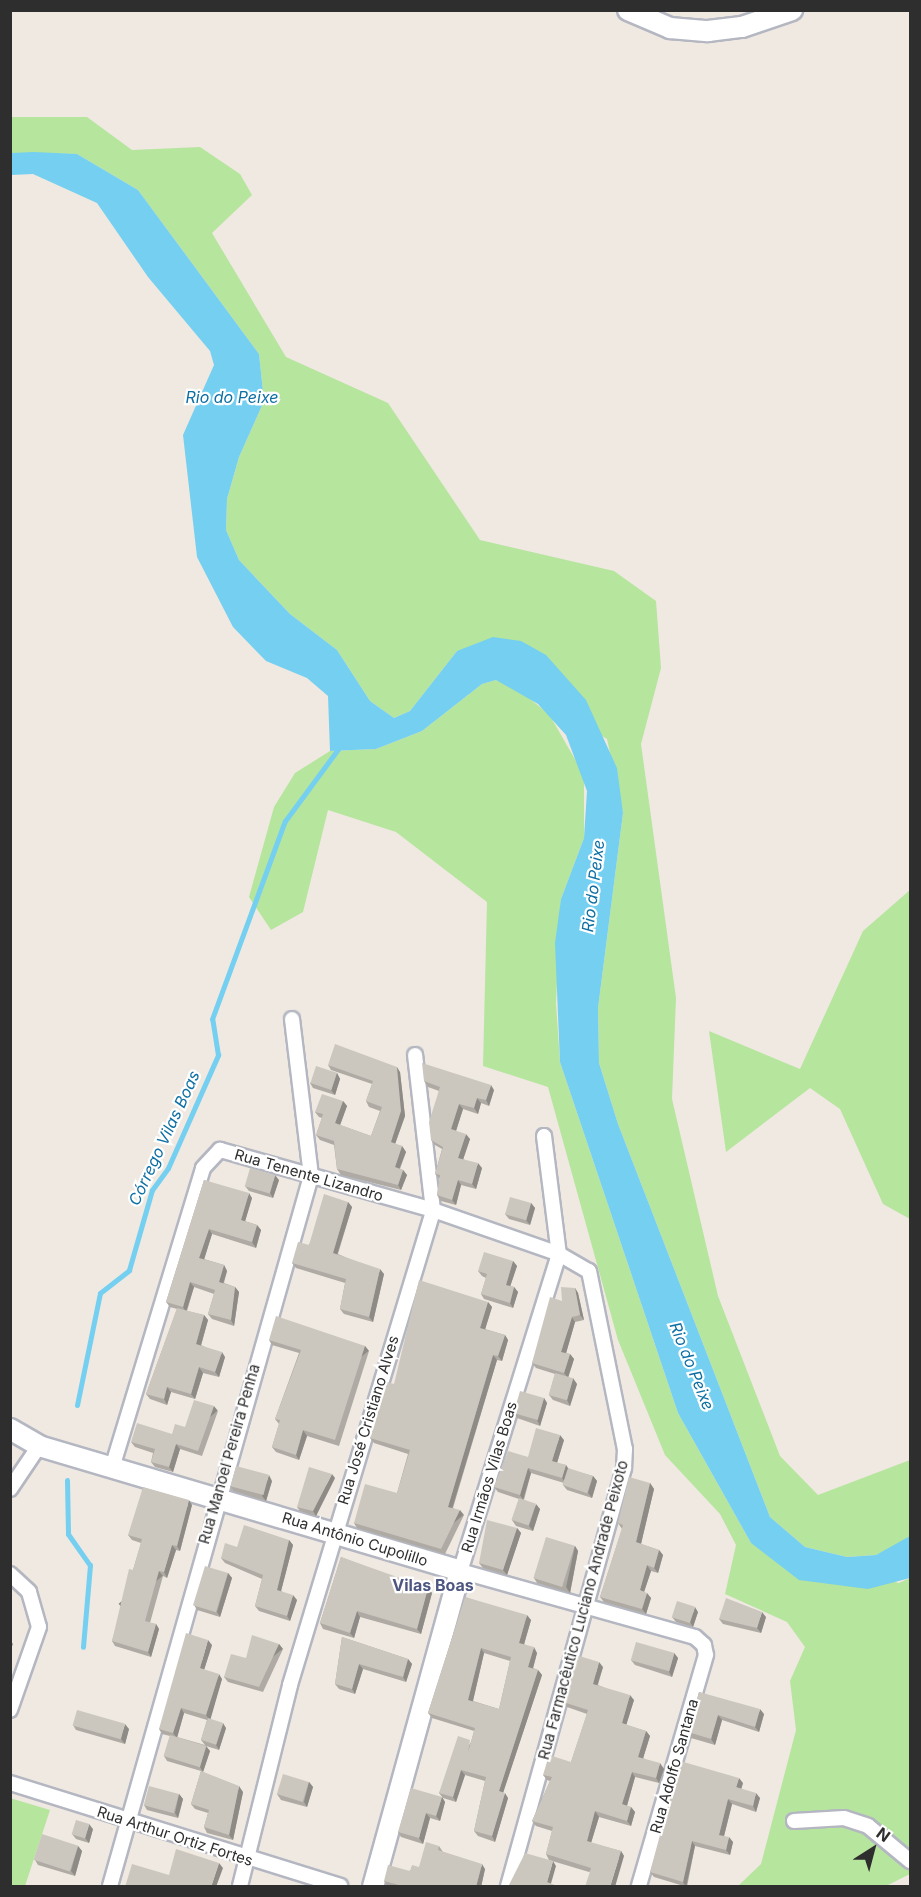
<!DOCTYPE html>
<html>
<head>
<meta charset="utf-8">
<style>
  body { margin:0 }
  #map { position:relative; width:921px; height:1897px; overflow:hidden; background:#efe9e1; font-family:Inter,sans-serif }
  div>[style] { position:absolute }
  .green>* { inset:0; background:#b6e59e }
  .water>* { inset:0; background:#75cff0 }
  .stream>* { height:5px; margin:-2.5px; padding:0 2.5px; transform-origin:2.5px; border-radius:2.5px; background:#75cff0 }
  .roads { filter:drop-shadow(2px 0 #b4b7c1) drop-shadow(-2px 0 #b4b7c1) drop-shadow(0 2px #b4b7c1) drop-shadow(0 -2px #b4b7c1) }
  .street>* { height:14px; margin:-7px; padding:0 7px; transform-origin:7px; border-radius:7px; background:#fff }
  .secondary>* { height:20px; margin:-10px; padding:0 10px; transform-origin:10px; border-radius:10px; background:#fff }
  .wall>* { inset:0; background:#afaba4 }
  .shaded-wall>* { inset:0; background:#8e8b86; transform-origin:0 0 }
  .building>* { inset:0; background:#cbc7bf; transform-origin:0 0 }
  span { translate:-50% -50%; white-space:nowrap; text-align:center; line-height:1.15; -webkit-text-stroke:4.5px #fff; paint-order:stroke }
  .street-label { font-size:15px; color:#2e2e2e }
  .water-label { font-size:16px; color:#0d6fa3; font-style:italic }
  .neighbourhood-label { font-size:16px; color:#4d5680; font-weight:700 }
  .frame { position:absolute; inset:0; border:12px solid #2e2e2e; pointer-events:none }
  .north { position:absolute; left:843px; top:1819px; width:60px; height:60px; -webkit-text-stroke:4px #fff; paint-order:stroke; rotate:36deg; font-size:16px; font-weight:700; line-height:24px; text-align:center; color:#2e2e2e }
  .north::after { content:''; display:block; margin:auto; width:21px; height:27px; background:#2e2e2e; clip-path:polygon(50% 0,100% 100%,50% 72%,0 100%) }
</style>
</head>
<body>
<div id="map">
  <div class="green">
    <i style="clip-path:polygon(11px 117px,87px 117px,132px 150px,200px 147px,240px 174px,252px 195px,212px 233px,286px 357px,388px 403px,480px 540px,614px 571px,656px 601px,661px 668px,641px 744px,676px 998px,672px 1099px,718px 1296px,780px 1456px,818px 1495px,910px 1460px,910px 1536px,906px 1541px,876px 1555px,847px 1557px,805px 1547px,770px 1517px,618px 1124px,599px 1063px,598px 1008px,623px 813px,607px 739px,457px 651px,410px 711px,394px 718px,370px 701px,337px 650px,290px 614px,239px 560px,226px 530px,227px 499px,239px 457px,264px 401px,259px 354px,138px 190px,77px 154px,11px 153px)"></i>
    <i style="clip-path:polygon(496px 680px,512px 685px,549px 714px,584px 775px,584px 838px,561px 899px,556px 1003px,560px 1062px,678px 1413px,751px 1543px,899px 1583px,910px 1578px,910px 1874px,886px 1886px,738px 1886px,761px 1864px,796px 1730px,790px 1681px,805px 1647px,787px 1622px,725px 1594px,736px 1545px,720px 1514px,665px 1455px,618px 1340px,548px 1087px,483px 1066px,487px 902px,396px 832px,328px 810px,303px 912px,271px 930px,249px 897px,274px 807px,295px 773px,330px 751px,376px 749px,422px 731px,482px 684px)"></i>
    <i style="clip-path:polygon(910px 890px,910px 1219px,883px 1204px,840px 1109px,810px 1088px,726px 1152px,709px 1031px,800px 1069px,863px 931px)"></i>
    <i style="clip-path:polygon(10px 1798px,50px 1810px,25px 1886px,11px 1886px)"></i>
  </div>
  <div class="water">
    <i style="clip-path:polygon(34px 152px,77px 154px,138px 190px,259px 354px,264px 401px,239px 457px,227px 499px,226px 530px,239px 560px,290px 614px,337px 650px,370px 701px,394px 718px,410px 711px,457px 651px,493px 637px,521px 641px,546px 655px,586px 700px,617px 768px,623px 813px,598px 1008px,599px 1063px,618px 1124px,770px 1517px,805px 1547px,847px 1557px,876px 1555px,910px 1536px,910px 1578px,868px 1589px,799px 1580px,751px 1543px,678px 1413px,560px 1062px,555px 943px,561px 899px,584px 838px,587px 791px,566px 735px,538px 704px,496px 680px,482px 684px,422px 731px,376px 749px,330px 751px,328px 696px,307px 678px,266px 661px,233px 627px,197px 557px,183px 435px,214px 365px,210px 351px,148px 277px,97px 203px,33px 174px,11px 175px,11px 153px)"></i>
  </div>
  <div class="stream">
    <i style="left:77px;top:1405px;width:114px;rotate:-78.4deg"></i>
    <i style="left:100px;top:1293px;width:37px;rotate:-38deg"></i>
    <i style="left:129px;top:1270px;width:83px;rotate:-74deg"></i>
    <i style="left:152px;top:1190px;width:27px;rotate:-54deg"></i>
    <i style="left:168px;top:1168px;width:124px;rotate:-66.1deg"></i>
    <i style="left:218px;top:1055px;width:36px;rotate:-99deg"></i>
    <i style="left:212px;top:1019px;width:211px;rotate:-69.8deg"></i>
    <i style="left:285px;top:821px;width:94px;rotate:-53.6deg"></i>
    <i style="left:67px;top:1480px;width:54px;rotate:88.9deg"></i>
    <i style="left:68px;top:1534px;width:38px;rotate:55deg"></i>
    <i style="left:90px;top:1565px;width:82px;rotate:94.9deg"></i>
  </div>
  <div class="roads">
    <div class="street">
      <i style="left:544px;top:1136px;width:119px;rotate:82.8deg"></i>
      <i style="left:559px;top:1254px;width:332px;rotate:107.3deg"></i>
      <i style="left:460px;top:1571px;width:244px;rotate:15.7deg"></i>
      <i style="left:695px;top:1637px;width:12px;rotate:42deg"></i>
      <i style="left:704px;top:1645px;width:10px;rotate:79deg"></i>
      <i style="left:706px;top:1655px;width:241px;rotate:106.2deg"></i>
      <i style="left:112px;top:1468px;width:313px;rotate:-73.1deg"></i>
      <i style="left:203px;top:1168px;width:25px;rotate:-47deg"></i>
      <i style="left:220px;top:1150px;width:221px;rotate:15.7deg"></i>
      <i style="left:433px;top:1210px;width:133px;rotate:19.2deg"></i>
      <i style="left:559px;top:1254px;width:34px;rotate:30deg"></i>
      <i style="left:589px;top:1271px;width:182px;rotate:78.6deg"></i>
      <i style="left:625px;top:1449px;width:19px;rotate:93deg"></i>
      <i style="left:624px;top:1468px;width:434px;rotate:105.5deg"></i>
      <i style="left:10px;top:1489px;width:52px;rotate:-56deg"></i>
      <i style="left:10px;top:1574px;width:26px;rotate:43deg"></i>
      <i style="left:29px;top:1592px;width:36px;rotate:74deg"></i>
      <i style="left:39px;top:1627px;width:88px;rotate:109.3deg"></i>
      <i style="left:10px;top:1783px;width:346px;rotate:17.3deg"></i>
      <i style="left:794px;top:1821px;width:50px;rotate:-3.4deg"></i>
      <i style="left:844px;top:1818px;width:25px;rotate:18deg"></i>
      <i style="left:868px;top:1826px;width:55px;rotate:39.8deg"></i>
      <i style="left:110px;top:1886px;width:738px;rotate:-74.19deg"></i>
      <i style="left:311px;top:1176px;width:158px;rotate:-96.9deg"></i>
      <i style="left:240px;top:1886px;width:207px;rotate:-76deg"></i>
      <i style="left:290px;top:1685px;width:496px;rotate:-73.2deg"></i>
      <i style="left:433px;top:1210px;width:156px;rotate:-96.6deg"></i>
    </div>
    <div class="secondary">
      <i style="left:628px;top:10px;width:46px;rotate:23.2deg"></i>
      <i style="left:670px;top:28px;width:38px;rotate:5deg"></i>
      <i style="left:708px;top:31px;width:34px;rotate:-7deg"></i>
      <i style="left:742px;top:27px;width:53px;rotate:-18.8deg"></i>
      <i style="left:10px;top:1429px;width:34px;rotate:30deg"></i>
      <i style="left:39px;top:1446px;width:439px;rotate:16.5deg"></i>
      <i style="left:460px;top:1571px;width:327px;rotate:105.4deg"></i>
    </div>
  </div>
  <div class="wall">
    <i style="clip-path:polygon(328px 1065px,400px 1072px,405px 1116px,395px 1144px,402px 1146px,406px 1152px,400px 1169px,403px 1170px,407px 1175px,401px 1190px,341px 1175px,337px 1169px,334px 1145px,320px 1140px,316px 1135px,322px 1118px,319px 1117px,315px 1112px,343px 1101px,347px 1106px,340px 1125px,371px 1136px,380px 1111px,369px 1107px,366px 1101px,372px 1084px,331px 1070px)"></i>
    <i style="clip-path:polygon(337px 1073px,340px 1079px,335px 1095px,313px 1088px,310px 1083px)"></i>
    <i style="clip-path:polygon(424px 1081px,494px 1090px,489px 1106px,481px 1103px,478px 1114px,463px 1109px,456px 1131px,470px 1139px,463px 1159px,482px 1168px,476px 1189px,461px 1185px,456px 1205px,441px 1201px,437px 1195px,440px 1179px,435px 1174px,442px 1149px,435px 1145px,431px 1140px,439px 1091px,428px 1087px)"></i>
    <i style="clip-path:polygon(204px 1180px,252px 1198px,245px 1221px,257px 1225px,261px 1230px,256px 1248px,212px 1234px,204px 1259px,224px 1265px,227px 1271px,224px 1283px,235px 1287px,239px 1292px,234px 1326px,212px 1319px,208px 1314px,214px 1294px,194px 1287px,187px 1311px,204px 1315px,208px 1320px,201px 1345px,225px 1357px,219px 1377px,203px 1373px,195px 1399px,171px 1392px,167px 1405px,150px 1399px,146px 1394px,177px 1309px,170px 1307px,166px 1302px)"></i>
    <i style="clip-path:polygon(279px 1180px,273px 1198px,249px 1191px,245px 1186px)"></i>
    <i style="clip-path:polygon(348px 1202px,352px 1207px,338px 1254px,384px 1274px,373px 1322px,344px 1314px,340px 1309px,345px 1283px,296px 1268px,292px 1263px)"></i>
    <i style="clip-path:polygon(531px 1203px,535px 1208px,530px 1225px,509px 1219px,505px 1214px)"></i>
    <i style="clip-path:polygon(513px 1261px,517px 1266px,510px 1286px,514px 1287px,518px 1292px,513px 1308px,484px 1299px,481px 1294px,486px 1278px,482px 1276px,478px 1271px)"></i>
    <i style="clip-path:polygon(575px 1288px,578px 1293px,584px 1320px,575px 1322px,566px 1353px,570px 1354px,574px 1359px,568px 1377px,577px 1384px,570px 1406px,553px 1400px,549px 1395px,555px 1374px,536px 1368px,532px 1363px,562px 1301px)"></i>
    <i style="clip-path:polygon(488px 1302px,492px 1307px,485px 1329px,505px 1335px,508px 1340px,502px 1361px,497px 1360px,453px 1508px,464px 1515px,445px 1554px,357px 1528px,354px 1523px,397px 1493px,408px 1454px,374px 1443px,370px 1438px,394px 1384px)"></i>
    <i style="clip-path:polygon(269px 1340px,365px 1346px,369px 1351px,339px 1446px,307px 1436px,299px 1460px,276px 1452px,272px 1447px,279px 1424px,275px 1419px,299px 1353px,272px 1345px)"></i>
    <i style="clip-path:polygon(544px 1398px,547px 1403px,540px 1426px,517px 1418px,513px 1413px)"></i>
    <i style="clip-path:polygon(218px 1411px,202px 1456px,180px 1449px,173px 1472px,155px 1467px,151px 1462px,153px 1453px,135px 1447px,131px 1442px,172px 1434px,185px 1427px)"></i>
    <i style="clip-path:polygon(564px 1440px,557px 1463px,566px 1465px,568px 1469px,593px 1476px,597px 1481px,592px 1498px,567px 1490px,563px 1485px,564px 1483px,531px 1473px,524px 1500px,540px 1509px,533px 1531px,516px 1526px,512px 1520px,519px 1499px,498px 1492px,494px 1487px,528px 1457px)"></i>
    <i style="clip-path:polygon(335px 1478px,316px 1516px,300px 1511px,297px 1507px)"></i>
    <i style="clip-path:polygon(272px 1481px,266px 1501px,233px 1491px,230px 1486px)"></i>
    <i style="clip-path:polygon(650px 1483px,654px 1489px,641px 1544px,659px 1550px,663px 1555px,658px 1573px,651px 1571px,644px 1592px,651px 1598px,646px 1614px,604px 1602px,600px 1597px,622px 1529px,618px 1523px)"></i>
    <i style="clip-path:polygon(192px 1505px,180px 1551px,176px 1550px,167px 1578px,163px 1576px,150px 1623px,156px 1624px,159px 1629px,151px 1657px,115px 1646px,112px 1641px,141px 1543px,132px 1540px,128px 1535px)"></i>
    <i style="clip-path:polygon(517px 1528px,521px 1533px,507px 1575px,483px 1568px,479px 1563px)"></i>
    <i style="clip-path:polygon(289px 1540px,293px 1545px,281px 1591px,297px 1600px,290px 1621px,259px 1611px,255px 1606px,262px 1579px,225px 1563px,221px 1558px,237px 1547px)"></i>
    <i style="clip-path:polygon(575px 1546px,578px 1551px,570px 1593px,537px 1583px,534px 1578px)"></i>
    <i style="clip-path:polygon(341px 1557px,432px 1593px,421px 1634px,360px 1617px,354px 1638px,323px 1629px,320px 1623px)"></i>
    <i style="clip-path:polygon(228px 1573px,232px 1578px,220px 1617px,197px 1610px,194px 1605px)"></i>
    <i style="clip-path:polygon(evenodd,465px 1597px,531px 1620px,524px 1644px,537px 1653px,533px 1668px,538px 1670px,542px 1675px,503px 1793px,508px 1798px,495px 1842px,478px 1836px,474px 1831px,485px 1781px,465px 1775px,456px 1802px,443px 1798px,439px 1793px,471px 1742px,474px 1731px,432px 1718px,428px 1713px,465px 1597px,484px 1653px,510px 1661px,499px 1709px,473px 1701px,484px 1653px)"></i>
    <i style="clip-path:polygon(698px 1612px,693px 1627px,676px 1622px,672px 1617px)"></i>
    <i style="clip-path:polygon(766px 1617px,761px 1633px,723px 1624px,719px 1619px)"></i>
    <i style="clip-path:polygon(342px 1637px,408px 1659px,412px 1664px,406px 1682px,363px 1669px,355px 1694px,339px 1689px,335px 1684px)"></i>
    <i style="clip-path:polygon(279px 1644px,283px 1649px,263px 1692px,228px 1682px,224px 1677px,246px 1658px)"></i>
    <i style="clip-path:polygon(evenodd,212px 1645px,204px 1670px,222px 1679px,210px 1719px,226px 1728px,219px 1750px,206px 1746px,210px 1751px,203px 1772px,243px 1792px,233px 1840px,207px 1833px,204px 1827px,208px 1813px,195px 1809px,191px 1804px,201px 1771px,167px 1761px,164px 1756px,170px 1736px,162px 1734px,159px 1729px,212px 1645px,184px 1713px,207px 1720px,201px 1740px,205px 1745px,177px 1737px,184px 1713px)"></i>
    <i style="clip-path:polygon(674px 1653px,678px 1658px,672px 1677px,635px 1665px,631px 1660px)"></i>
    <i style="clip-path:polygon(603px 1667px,598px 1685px,634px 1700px,626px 1725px,646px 1731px,650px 1736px,643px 1758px,664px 1769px,659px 1783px,635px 1777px,627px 1806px,631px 1807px,635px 1812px,631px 1826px,599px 1817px,591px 1843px,621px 1851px,624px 1856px,589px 1872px,549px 1860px,546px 1854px,552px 1831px,536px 1826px,532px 1821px,550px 1781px,547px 1780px,543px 1775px,571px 1762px,587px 1714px,567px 1707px,563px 1702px)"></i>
    <i style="clip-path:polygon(699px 1692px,764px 1714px,759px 1732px,722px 1720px,715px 1745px,691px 1738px,688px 1732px)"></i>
    <i style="clip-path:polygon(73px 1725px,129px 1729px,125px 1744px,76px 1730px)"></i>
    <i style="clip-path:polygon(309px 1782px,313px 1787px,307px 1807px,281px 1800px,277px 1794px)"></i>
    <i style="clip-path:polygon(743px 1783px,741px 1789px,760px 1798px,756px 1812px,732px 1804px,724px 1836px,733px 1842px,730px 1855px,695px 1846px,687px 1887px,654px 1877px,650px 1872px)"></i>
    <i style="clip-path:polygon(179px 1794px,183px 1799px,178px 1818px,147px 1810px,144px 1805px)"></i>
    <i style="clip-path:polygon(442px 1797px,445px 1802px,440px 1821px,430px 1818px,423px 1844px,401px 1837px,398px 1832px)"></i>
    <i style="clip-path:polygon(93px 1829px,89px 1843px,76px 1839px,72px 1834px)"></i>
    <i style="clip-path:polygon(78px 1846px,82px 1851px,75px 1876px,38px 1865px,35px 1860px)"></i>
    <i style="clip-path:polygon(439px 1846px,443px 1852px,485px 1869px,481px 1887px,390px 1887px,387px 1886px,384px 1881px,419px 1867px)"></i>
  </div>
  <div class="shaded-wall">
    <i style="clip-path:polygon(397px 1067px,400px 1072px,405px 1116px,394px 1147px,391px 1142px)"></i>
    <i style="clip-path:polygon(337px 1073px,340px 1079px,335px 1095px,331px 1090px)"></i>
    <i style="clip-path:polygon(491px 1085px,494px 1090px,489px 1106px,486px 1100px)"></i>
    <i style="clip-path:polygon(477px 1098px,481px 1103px,478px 1114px,474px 1108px)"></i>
    <i style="clip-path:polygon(343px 1101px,347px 1106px,339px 1128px,335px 1123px)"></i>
    <i style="clip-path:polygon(459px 1104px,463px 1109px,455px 1134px,451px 1129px)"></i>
    <i style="clip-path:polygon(466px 1134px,470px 1139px,462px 1163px,458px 1158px)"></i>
    <i style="clip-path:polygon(402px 1146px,406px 1152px,398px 1172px,395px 1167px)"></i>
    <i style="clip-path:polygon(478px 1163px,482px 1168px,476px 1189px,472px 1184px)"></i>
    <i style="clip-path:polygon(403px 1170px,407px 1175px,401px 1190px,398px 1185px)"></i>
    <i style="clip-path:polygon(275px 1175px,279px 1180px,273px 1198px,270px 1193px)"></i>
    <i style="clip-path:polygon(458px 1180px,461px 1185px,456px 1205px,452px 1200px)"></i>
    <i style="clip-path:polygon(249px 1193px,252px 1198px,244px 1225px,241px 1220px)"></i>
    <i style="clip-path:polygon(348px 1202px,352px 1207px,336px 1258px,333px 1253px)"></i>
    <i style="clip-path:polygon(531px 1203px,535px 1208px,530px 1225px,526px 1220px)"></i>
    <i style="clip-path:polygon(257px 1225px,261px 1230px,256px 1248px,252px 1242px)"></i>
    <i style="clip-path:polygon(209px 1229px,212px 1234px,203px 1263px,199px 1258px)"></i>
    <i style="clip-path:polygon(513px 1261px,517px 1266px,509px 1290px,506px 1285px)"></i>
    <i style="clip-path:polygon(224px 1265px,227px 1271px,222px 1287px,219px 1282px)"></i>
    <i style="clip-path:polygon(380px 1269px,384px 1274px,373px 1322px,369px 1317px)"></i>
    <i style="clip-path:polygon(190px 1282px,194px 1287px,186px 1312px,183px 1307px)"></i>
    <i style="clip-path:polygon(235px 1287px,239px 1292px,234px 1326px,231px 1320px)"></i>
    <i style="clip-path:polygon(514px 1287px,518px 1292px,513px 1308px,510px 1303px)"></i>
    <i style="clip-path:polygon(575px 1288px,578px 1293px,584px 1320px,580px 1315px)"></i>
    <i style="clip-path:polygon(488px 1302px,492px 1307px,484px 1333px,480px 1328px)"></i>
    <i style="clip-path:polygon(204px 1315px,208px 1320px,200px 1349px,196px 1344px)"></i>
    <i style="clip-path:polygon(572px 1317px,575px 1322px,565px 1357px,561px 1352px)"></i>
    <i style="clip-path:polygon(505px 1335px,508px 1340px,502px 1361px,498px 1356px)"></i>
    <i style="left:365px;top:1346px;width:6px;height:99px;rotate:51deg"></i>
    <i style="clip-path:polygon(222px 1352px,225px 1357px,219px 1377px,215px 1372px)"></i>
    <i style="clip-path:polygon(570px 1354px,574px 1359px,568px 1378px,564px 1373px)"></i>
    <i style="clip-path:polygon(493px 1355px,497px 1360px,451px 1512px,448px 1507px)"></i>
    <i style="clip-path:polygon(199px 1367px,203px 1373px,195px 1399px,191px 1394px)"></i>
    <i style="clip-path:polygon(573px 1378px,577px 1384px,570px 1406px,567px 1400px)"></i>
    <i style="clip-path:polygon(167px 1387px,171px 1392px,167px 1405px,164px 1399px)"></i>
    <i style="clip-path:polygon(544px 1398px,547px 1403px,540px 1426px,537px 1420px)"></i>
    <i style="left:214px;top:1406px;width:6px;height:48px;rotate:51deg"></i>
    <i style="clip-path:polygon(303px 1430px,307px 1436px,299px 1460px,296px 1455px)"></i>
    <i style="clip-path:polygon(560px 1435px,564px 1440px,556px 1466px,552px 1461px)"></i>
    <i style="clip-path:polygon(176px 1444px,180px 1449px,173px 1472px,169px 1467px)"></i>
    <i style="clip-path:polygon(566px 1465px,570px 1471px,566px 1484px,562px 1478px)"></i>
    <i style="clip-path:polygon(528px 1468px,531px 1473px,523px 1500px,520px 1495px)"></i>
    <i style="clip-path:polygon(332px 1474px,335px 1478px,316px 1516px,313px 1511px)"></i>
    <i style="clip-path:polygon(269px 1475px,272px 1481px,266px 1501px,262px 1496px)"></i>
    <i style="clip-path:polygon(593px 1476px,597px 1481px,592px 1498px,588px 1493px)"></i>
    <i style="clip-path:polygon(650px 1483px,654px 1489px,640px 1548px,636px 1542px)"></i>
    <i style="clip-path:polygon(189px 1500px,192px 1505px,180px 1551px,177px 1546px)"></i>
    <i style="clip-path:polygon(536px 1504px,540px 1509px,533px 1531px,529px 1526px)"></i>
    <i style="left:460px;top:1510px;width:6px;height:43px;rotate:51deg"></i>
    <i style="clip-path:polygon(517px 1528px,521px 1533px,507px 1575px,503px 1570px)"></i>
    <i style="clip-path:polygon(289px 1540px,293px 1545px,280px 1595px,277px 1590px)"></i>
    <i style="clip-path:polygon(172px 1545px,176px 1550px,167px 1578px,164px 1572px)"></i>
    <i style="clip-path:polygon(575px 1546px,578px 1551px,570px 1593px,566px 1587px)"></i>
    <i style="clip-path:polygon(659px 1550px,663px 1555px,658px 1573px,654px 1568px)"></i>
    <i style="clip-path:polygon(647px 1565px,651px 1571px,643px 1595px,640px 1590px)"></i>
    <i style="left:159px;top:1571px;width:6px;height:52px;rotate:51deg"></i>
    <i style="clip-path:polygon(228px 1573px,232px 1578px,220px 1617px,217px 1612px)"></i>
    <i style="clip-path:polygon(428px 1588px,432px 1593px,421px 1634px,417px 1629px)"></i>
    <i style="clip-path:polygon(647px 1593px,651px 1598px,646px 1614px,642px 1609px)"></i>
    <i style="clip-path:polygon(293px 1595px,297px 1600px,290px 1621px,287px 1616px)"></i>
    <i style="clip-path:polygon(695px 1607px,698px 1612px,693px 1627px,690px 1622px)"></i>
    <i style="clip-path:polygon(357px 1611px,360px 1617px,354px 1638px,350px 1633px)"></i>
    <i style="clip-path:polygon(762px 1612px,766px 1617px,761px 1633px,757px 1628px)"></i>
    <i style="clip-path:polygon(527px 1615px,531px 1620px,523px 1648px,519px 1643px)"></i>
    <i style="clip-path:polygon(156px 1624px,159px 1629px,151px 1657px,148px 1652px)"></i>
    <i style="clip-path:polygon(10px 1640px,13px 1644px,10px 1651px)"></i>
    <i style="clip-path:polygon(208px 1640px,212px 1645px,203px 1673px,200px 1668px)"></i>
    <i style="left:279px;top:1644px;width:6px;height:47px;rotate:51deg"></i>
    <i style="clip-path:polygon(534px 1647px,537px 1653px,532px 1672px,528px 1667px)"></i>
    <i style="clip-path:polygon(481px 1648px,484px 1653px,472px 1705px,468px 1700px)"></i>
    <i style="clip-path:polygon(674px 1653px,678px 1658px,672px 1677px,669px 1672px)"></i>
    <i style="clip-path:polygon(408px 1659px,412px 1664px,406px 1682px,403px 1677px)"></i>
    <i style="clip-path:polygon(599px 1662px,603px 1667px,596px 1689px,593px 1684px)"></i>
    <i style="clip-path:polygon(359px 1664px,363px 1669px,355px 1694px,352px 1689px)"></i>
    <i style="clip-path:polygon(538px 1670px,542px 1675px,502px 1796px,499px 1791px)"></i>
    <i style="clip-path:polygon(219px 1674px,222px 1679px,210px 1721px,206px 1715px)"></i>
    <i style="clip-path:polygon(630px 1695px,634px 1700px,625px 1729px,622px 1723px)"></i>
    <i style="clip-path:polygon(181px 1708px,184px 1713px,177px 1738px,173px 1733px)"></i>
    <i style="clip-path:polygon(760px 1709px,764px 1714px,759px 1732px,755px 1727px)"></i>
    <i style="clip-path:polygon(718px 1715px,722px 1720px,715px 1745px,711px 1739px)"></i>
    <i style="clip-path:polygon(223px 1723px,226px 1728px,219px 1750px,216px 1745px)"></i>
    <i style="clip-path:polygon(125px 1724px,129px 1729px,125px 1744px,121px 1739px)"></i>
    <i style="clip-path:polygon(646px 1731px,650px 1736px,642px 1762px,638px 1757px)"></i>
    <i style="clip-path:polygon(206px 1746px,210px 1751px,203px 1772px,200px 1767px)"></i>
    <i style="clip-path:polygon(660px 1763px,664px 1769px,659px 1783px,656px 1778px)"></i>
    <i style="clip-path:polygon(461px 1770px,465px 1775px,456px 1802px,453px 1797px)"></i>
    <i style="clip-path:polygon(632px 1772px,635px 1777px,626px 1809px,622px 1804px)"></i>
    <i style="clip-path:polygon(739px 1778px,743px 1783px,740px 1793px,736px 1787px)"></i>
    <i style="clip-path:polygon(309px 1782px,313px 1787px,307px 1807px,304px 1802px)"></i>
    <i style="clip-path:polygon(239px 1786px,243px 1792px,233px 1840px,229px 1835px)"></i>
    <i style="clip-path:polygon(505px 1793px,508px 1798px,495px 1842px,492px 1836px)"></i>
    <i style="clip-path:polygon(756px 1793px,760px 1798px,756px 1812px,753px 1806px)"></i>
    <i style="clip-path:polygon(179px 1794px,183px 1799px,178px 1818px,175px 1813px)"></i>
    <i style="clip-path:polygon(442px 1797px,445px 1802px,440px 1821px,436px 1816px)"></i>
    <i style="clip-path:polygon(728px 1799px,732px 1804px,723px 1840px,719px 1835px)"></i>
    <i style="clip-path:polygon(631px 1807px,635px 1812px,631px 1826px,627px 1821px)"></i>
    <i style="clip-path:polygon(595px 1811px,599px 1817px,590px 1846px,587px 1841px)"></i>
    <i style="clip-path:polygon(426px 1813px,430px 1818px,423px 1844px,419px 1838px)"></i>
    <i style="clip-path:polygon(89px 1824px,93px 1829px,89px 1843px,85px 1838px)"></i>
    <i style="clip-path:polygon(729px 1837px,733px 1842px,730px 1855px,726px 1850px)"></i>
    <i style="clip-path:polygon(692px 1841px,695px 1846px,686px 1887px,683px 1882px)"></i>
    <i style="clip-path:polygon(78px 1846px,82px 1851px,75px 1876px,71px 1871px)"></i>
    <i style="clip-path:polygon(621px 1851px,624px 1856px,615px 1887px,610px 1887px)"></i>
    <i style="clip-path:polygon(553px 1861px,556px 1866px,550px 1887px,547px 1882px)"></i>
    <i style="clip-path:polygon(219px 1863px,223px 1868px,216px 1887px,211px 1887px)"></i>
    <i style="clip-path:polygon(482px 1864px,485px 1869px,481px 1887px,476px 1887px)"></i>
  </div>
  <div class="building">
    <i style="clip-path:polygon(335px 1044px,397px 1067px,401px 1111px,391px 1142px,402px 1146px,395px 1167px,403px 1170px,398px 1185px,337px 1169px,334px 1141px,316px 1135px,323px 1114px,315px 1112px,322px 1094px,343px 1101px,335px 1123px,371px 1136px,382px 1107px,366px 1101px,373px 1081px,328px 1065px)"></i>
    <i style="clip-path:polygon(422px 1063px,491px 1085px,486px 1100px,477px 1098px,474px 1108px,459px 1104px,451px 1129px,466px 1134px,458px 1158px,478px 1163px,472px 1184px,458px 1180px,452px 1200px,437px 1195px,440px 1175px,435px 1174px,443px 1147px,431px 1140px,429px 1122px,440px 1087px,424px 1081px)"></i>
    <i style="left:316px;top:1066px;width:22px;height:18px;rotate:18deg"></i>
    <i style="left:250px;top:1168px;width:26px;height:19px;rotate:16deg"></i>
    <i style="clip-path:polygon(204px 1180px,249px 1193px,241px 1220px,257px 1225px,252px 1242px,209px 1229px,199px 1258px,224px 1265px,219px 1282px,235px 1287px,231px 1320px,208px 1314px,215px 1290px,190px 1282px,183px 1307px,166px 1302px)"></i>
    <i style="clip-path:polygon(324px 1194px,348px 1202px,333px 1253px,380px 1269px,369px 1317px,340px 1309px,346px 1279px,292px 1263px,298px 1242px,309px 1245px)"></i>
    <i style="left:510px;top:1197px;width:22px;height:18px;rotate:16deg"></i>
    <i style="clip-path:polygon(484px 1252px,513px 1261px,506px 1285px,514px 1287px,510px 1303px,481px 1294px,487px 1274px,478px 1271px)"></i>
    <i style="clip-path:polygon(419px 1280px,488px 1302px,480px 1328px,505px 1335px,498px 1356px,493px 1355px,448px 1507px,460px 1510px,441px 1549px,354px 1523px,365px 1484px,397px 1493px,410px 1450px,370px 1438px,387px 1382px,394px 1384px)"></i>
    <i style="clip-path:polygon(561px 1287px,575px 1288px,580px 1315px,572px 1317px,561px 1352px,570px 1354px,564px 1373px,532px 1363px,550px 1297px,562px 1301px)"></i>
    <i style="clip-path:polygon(177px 1308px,204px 1315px,196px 1344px,222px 1352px,215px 1372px,199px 1367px,191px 1394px,167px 1387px,164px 1399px,146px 1394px)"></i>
    <i style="clip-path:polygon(276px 1316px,365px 1346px,335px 1440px,303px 1430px,296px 1455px,272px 1447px,280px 1420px,275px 1419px,301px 1350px,269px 1340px)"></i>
    <i style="left:555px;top:1373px;width:19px;height:23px;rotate:16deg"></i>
    <i style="left:520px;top:1391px;width:25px;height:23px;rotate:16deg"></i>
    <i style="clip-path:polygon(194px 1400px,214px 1406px,198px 1451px,176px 1444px,169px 1467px,151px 1462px,155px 1449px,131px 1442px,137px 1423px,172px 1434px,175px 1424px,185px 1427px)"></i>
    <i style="clip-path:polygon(536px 1428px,560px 1435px,552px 1461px,566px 1465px,562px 1478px,528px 1468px,520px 1495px,494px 1487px,508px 1451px,528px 1457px)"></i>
    <i style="left:236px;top:1466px;width:34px;height:21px;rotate:15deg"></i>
    <i style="clip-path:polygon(309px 1467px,332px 1474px,313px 1511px,297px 1507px)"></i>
    <i style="left:568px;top:1468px;width:26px;height:18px;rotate:18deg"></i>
    <i style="clip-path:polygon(629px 1477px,650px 1483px,636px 1542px,659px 1550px,654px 1568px,647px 1565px,640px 1590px,647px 1593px,642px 1609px,600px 1597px,623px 1525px,618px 1523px)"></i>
    <i style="clip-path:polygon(143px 1487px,189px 1500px,177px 1546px,172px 1545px,164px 1572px,159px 1571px,145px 1621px,156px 1624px,148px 1652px,112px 1641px,129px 1569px,133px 1570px,142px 1539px,128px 1535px)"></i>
    <i style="left:519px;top:1498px;width:18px;height:23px;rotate:19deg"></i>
    <i style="clip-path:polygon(487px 1520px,517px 1528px,503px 1570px,479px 1563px)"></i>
    <i style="clip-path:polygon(244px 1525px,289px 1540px,277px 1590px,293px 1595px,287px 1616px,255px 1606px,263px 1575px,221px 1558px,225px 1543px,237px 1547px)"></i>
    <i style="left:546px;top:1537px;width:30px;height:43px;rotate:17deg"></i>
    <i style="clip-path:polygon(341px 1557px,428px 1588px,417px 1629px,357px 1611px,350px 1633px,320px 1623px)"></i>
    <i style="left:205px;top:1566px;width:24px;height:41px;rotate:17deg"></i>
    <i style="clip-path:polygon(evenodd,465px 1597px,527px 1615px,519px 1643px,534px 1647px,528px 1667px,538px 1670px,499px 1791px,505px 1793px,492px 1836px,474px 1831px,486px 1777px,461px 1770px,453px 1797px,439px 1793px,458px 1736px,470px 1740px,468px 1752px,475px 1728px,428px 1713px,465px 1597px,481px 1648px,511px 1657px,499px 1709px,468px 1700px,481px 1648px)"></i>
    <i style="clip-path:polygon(726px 1598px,762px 1612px,757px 1628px,719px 1619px)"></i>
    <i style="left:677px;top:1601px;width:19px;height:17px;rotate:18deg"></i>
    <i style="clip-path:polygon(186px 1633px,208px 1640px,200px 1668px,219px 1674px,206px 1715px,181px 1708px,173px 1733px,159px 1729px)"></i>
    <i style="clip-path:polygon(252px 1635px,279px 1644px,259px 1687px,224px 1677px,231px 1654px,246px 1658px)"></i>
    <i style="clip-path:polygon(342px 1637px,408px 1659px,403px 1677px,359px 1664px,352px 1689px,335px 1684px)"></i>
    <i style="left:636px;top:1642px;width:40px;height:19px;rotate:16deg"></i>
    <i style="clip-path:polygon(576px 1655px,599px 1662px,593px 1684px,630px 1695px,622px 1723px,646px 1731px,638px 1757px,660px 1763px,656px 1778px,632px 1772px,622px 1804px,631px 1807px,627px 1821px,595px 1811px,587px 1841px,621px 1851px,610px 1887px,585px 1887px,591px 1868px,546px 1854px,553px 1827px,532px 1821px,552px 1777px,543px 1775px,549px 1755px,571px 1762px,588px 1710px,563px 1702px)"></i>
    <i style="clip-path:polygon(699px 1692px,760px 1709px,755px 1727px,718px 1715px,711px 1739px,688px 1732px)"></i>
    <i style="left:77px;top:1710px;width:50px;height:16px;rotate:16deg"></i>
    <i style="left:208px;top:1718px;width:16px;height:23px;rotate:18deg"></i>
    <i style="left:170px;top:1735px;width:38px;height:22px;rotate:17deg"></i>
    <i style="clip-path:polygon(680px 1761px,739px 1778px,736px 1787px,756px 1793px,753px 1806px,728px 1799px,719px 1835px,729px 1837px,726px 1850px,692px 1841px,683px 1882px,650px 1872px)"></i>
    <i style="clip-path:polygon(201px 1771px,239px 1786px,229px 1835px,204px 1827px,209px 1810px,191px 1804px)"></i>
    <i style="left:283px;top:1774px;width:27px;height:21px;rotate:17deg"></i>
    <i style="left:149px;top:1786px;width:31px;height:20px;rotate:15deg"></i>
    <i style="clip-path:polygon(411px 1788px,442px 1797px,436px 1816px,426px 1813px,419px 1838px,398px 1832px)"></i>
    <i style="left:76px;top:1820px;width:14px;height:15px;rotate:17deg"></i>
    <i style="left:42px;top:1834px;width:38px;height:27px;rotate:18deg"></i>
    <i style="clip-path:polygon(426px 1842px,439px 1846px,438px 1850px,482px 1864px,476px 1887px,406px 1887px,384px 1881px,388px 1865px,410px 1871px,412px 1865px,419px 1867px)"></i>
    <i style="clip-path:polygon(176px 1849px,219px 1863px,211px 1887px,125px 1887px,132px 1864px,169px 1875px)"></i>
    <i style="clip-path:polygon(525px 1853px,553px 1861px,547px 1882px,560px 1887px,508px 1887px)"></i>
  </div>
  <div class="street-label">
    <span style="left:309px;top:1175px;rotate:16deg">Rua Tenente Lizandro</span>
    <span style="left:368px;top:1420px;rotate:-73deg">Rua José Cristiano Alves</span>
    <span style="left:229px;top:1454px;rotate:-74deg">Rua Manoel Pereira Penha</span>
    <span style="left:489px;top:1477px;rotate:-73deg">Rua Irmãos Vilas Boas</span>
    <span style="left:355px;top:1539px;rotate:17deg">Rua Antônio Cupolillo</span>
    <span style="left:583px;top:1610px;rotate:-75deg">Rua Farmacêutico Luciano Andrade Peixoto</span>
    <span style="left:674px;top:1766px;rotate:-74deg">Rua Adolfo Santana</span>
    <span style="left:175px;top:1836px;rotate:18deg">Rua Arthur Ortiz Fortes</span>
  </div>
  <div class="water-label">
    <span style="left:232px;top:397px">Rio do Peixe</span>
    <span style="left:593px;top:886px;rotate:-83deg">Rio do Peixe</span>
    <span style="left:164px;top:1138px;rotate:-65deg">Córrego Vilas Boas</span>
    <span style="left:692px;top:1366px;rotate:68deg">Rio do Peixe</span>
  </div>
  <div class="neighbourhood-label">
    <span style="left:433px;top:1585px">Vilas Boas</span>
  </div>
  <div class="frame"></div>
  <div class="north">N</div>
</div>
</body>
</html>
